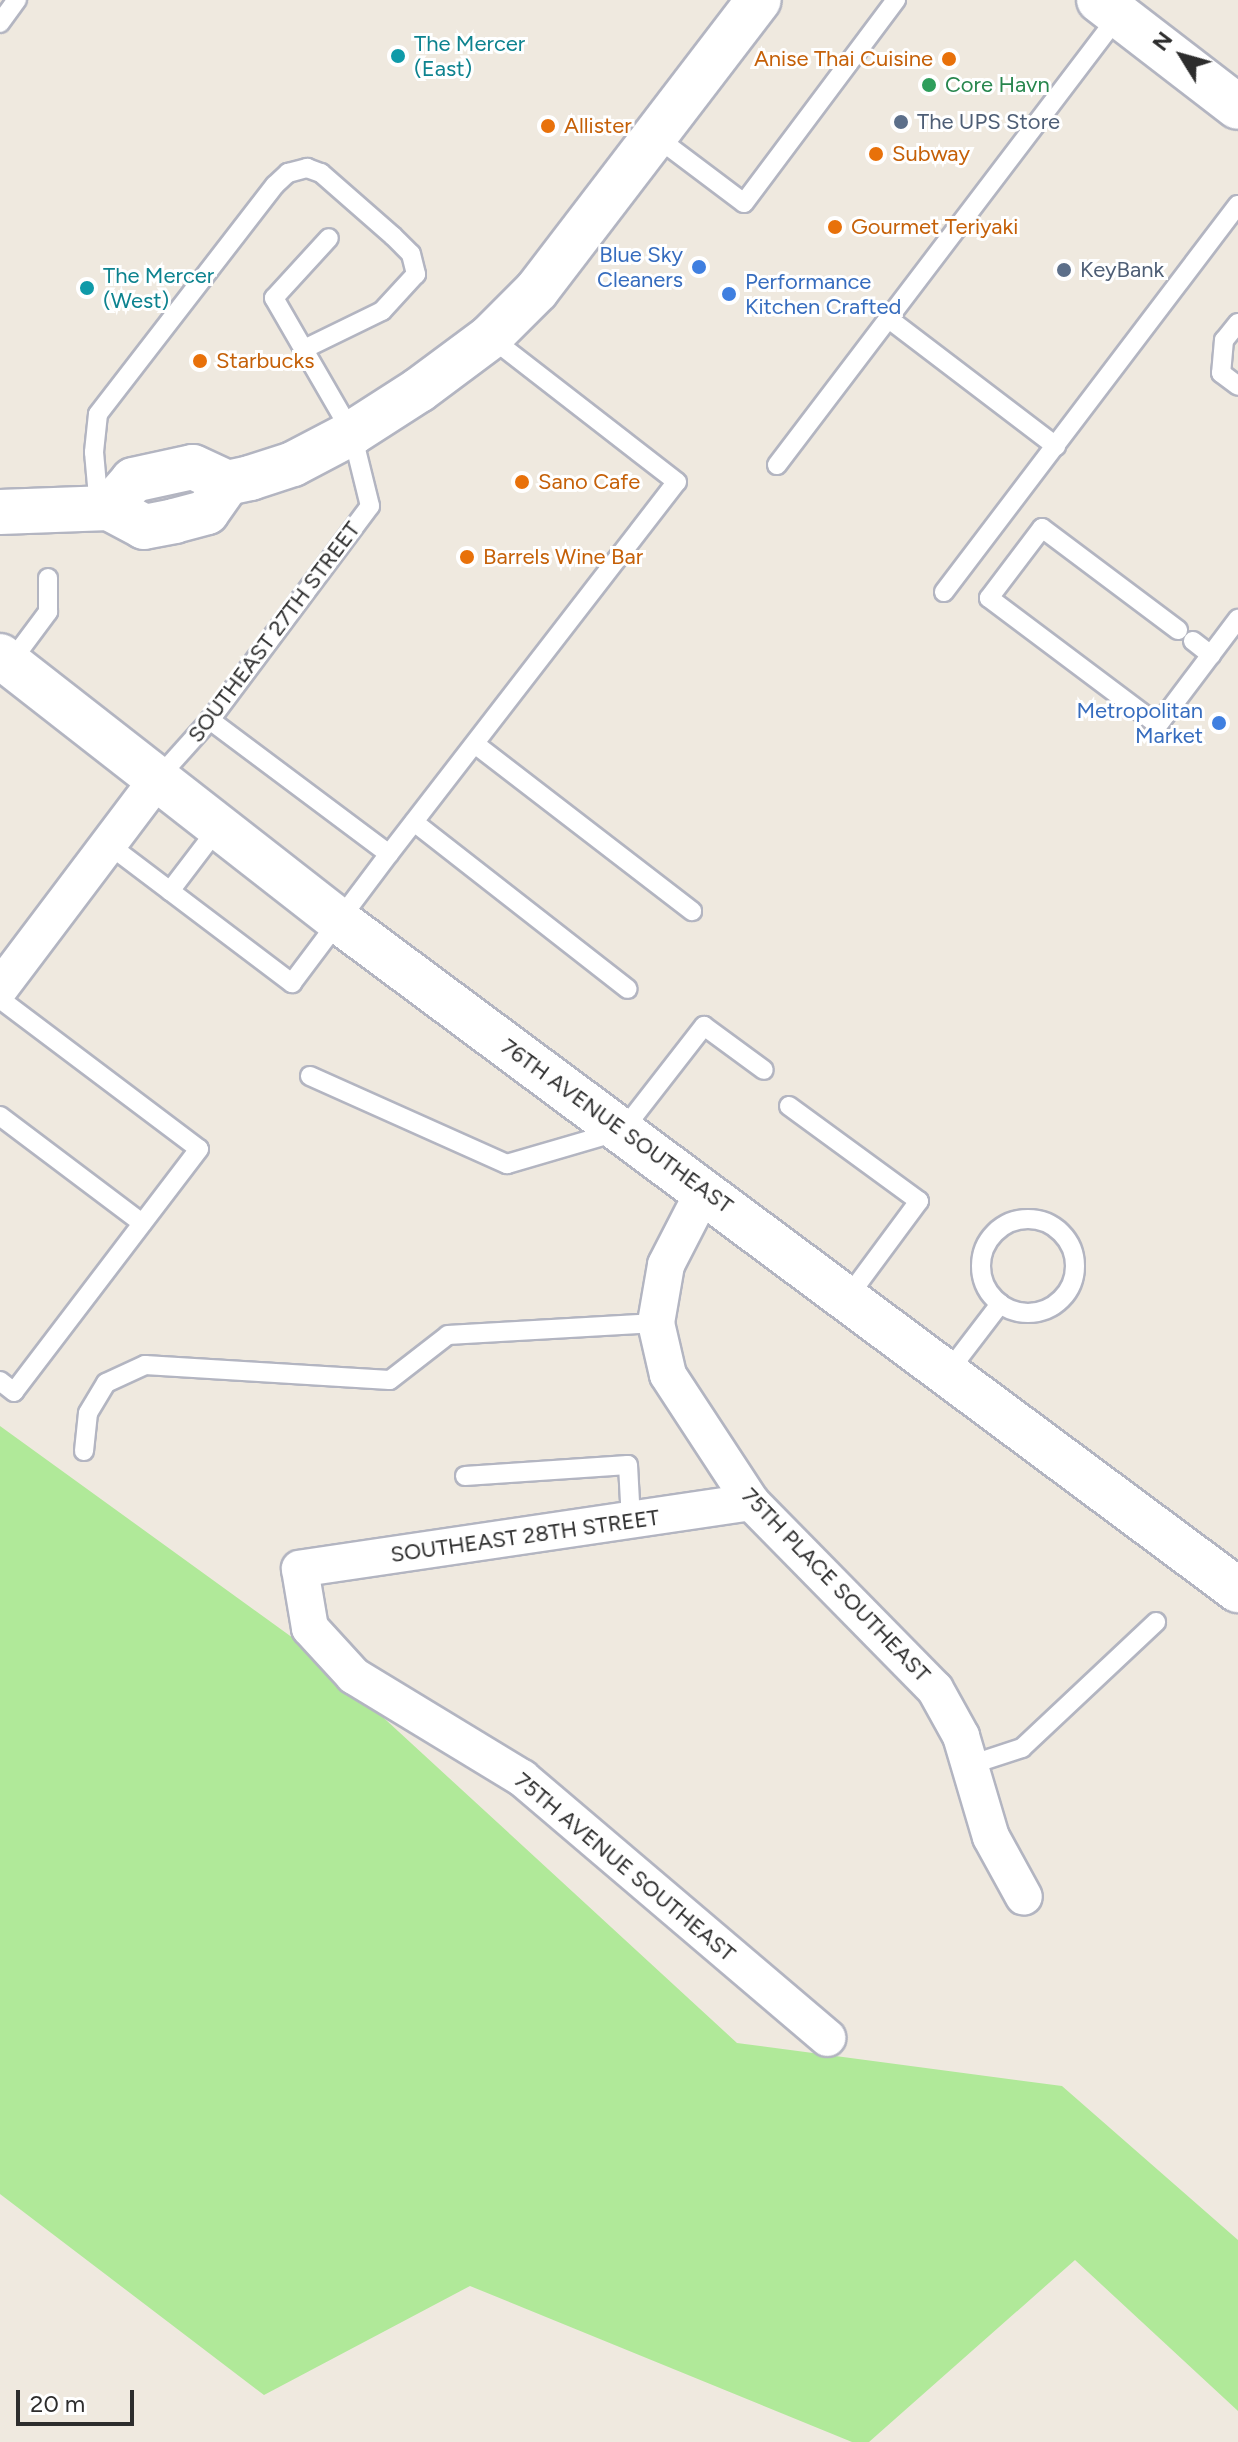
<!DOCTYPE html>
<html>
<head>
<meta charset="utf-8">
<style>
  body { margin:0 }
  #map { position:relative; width:1238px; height:2442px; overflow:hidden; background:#efe9df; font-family:Figtree,sans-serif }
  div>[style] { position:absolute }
  .green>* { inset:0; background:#b0e999 }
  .roads { filter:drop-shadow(2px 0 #b3b5c1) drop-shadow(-2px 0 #b3b5c1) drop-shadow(0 2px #b3b5c1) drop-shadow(0 -2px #b3b5c1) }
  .service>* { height:18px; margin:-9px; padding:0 9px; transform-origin:9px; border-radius:9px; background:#fff }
  .service>.ring { margin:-9px; padding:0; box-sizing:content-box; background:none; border:18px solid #fff; border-radius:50% }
  .minor>* { height:36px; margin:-18px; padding:0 18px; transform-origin:18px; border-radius:18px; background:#fff }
  .tertiary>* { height:44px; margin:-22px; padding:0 22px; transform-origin:22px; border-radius:22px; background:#fff }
  .secondary>* { height:44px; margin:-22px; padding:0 22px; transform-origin:22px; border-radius:22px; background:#fff }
  .dots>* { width:22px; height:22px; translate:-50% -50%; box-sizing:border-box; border:4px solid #fff; border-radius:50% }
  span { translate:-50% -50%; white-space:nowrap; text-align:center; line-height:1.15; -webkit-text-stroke:6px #fff; paint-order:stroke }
  .culture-label { font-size:22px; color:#0d838f }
  .left { translate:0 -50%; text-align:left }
  .food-label { font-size:22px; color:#c56008 }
  .right { translate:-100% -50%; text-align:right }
  .leisure-label { font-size:22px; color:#27864d }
  .service-label { font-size:22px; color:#4e5e75 }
  .shop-label { font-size:22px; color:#366cbe }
  .street-label { font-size:22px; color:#2d2d2d }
  .north { position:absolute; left:1142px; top:16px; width:80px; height:80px; -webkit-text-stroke:6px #fff; paint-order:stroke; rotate:307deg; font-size:22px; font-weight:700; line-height:32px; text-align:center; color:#2d2d2d }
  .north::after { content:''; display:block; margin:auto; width:28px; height:36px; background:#2d2d2d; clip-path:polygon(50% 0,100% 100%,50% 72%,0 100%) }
  .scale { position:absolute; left:16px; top:2390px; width:118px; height:36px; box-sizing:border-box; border:4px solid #2d2d2d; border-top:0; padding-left:10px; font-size:24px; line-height:28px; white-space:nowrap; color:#2d2d2d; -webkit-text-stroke:6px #fff; paint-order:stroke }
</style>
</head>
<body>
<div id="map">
  <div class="green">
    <i style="clip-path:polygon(0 1426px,311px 1651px,737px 2043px,1062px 2086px,1238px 2240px,1238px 2411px,1075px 2260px,869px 2442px,852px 2442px,470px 2286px,264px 2395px,0 2194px)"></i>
  </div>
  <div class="roads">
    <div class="service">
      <i style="left:0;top:23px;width:29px;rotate:-54deg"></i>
      <i style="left:655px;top:136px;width:111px;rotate:37deg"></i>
      <i style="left:744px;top:203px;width:254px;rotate:-53.2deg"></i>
      <i style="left:889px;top:319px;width:210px;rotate:37.3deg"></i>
      <i style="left:1238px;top:323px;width:22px;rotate:129deg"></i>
      <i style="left:1224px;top:340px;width:33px;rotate:95deg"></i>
      <i style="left:1221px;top:373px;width:21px;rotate:37deg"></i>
      <i style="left:777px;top:465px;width:565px;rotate:-52.77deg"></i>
      <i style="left:99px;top:508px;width:56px;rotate:-95.1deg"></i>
      <i style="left:94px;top:452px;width:38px;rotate:-84deg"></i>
      <i style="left:98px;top:414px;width:289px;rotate:-52.3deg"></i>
      <i style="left:275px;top:185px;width:18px;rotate:-43deg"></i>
      <i style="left:288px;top:173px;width:20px;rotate:-15deg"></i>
      <i style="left:307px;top:168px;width:15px;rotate:20deg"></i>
      <i style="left:321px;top:173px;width:96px;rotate:41.2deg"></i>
      <i style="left:393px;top:236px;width:25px;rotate:45deg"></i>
      <i style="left:411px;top:254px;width:21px;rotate:76deg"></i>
      <i style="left:416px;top:274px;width:50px;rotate:132.6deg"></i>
      <i style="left:382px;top:311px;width:85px;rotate:154deg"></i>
      <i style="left:944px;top:592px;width:486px;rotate:-52.8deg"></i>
      <i style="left:1178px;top:630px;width:170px;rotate:-143.1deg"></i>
      <i style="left:1042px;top:528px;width:88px;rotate:127.1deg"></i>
      <i style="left:989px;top:598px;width:211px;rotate:36.9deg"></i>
      <i style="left:1158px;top:725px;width:133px;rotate:-53deg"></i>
      <i style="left:1193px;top:641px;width:23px;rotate:38deg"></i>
      <i style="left:10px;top:663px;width:64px;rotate:-53.3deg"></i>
      <i style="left:48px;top:612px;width:34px;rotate:-90deg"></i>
      <i style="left:475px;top:744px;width:274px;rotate:37.6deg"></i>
      <i style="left:158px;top:778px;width:78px;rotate:-48.1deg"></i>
      <i style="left:210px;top:720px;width:267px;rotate:-53.2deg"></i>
      <i style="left:370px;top:506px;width:75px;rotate:-103.9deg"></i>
      <i style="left:352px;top:433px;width:156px;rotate:-120deg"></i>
      <i style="left:274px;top:298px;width:81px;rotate:-47.5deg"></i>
      <i style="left:414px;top:822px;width:271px;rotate:38deg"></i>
      <i style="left:108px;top:844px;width:231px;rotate:37.1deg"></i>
      <i style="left:292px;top:983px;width:161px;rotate:-53.1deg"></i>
      <i style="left:389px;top:854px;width:224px;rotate:-143.2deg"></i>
      <i style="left:389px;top:854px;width:470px;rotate:-52.3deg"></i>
      <i style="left:677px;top:482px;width:237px;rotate:-142.2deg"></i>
      <i style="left:170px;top:891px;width:79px;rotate:-52.7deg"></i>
      <i style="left:0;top:999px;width:249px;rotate:37deg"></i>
      <i style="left:199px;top:1149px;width:305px;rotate:127.3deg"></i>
      <i style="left:14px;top:1392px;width:18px;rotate:-142deg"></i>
      <i style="left:310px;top:1076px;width:216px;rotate:24.1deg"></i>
      <i style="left:507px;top:1164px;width:121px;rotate:-16.3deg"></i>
      <i style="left:623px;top:1130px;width:132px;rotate:-52.1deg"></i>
      <i style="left:704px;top:1026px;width:74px;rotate:36.3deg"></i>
      <i style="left:789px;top:1106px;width:161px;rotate:36.2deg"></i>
      <i style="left:919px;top:1201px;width:119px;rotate:126.5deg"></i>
      <i style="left:0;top:1116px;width:178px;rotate:37deg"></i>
      <i class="ring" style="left:981px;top:1219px;width:76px;height:76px"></i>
      <i style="left:948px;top:1372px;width:86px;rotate:-52.6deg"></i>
      <i style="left:84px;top:1451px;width:38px;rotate:-84deg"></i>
      <i style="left:88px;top:1413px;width:35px;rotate:-59deg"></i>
      <i style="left:106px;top:1383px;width:43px;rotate:-24.8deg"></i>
      <i style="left:145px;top:1365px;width:245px;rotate:3.5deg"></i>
      <i style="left:390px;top:1380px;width:73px;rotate:-37.8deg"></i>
      <i style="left:448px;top:1335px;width:208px;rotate:-3.3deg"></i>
      <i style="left:465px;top:1476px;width:163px;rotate:-3.9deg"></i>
      <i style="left:628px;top:1465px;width:55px;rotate:86.9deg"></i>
      <i style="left:970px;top:1765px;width:55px;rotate:-18.1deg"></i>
      <i style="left:1022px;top:1748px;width:184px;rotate:-43.2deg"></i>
    </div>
    <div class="minor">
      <i style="left:0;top:988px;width:263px;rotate:-53deg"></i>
      <i style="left:705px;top:1189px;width:85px;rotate:117.2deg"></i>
      <i style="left:666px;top:1265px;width:59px;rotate:99.8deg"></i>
      <i style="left:656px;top:1323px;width:53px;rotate:77deg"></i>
      <i style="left:668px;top:1375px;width:152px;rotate:56.8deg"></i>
      <i style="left:751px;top:1502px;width:262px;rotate:45.5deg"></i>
      <i style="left:935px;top:1689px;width:54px;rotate:61deg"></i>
      <i style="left:961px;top:1736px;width:105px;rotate:73.5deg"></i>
      <i style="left:991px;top:1837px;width:68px;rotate:61.2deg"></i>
      <i style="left:751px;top:1502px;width:456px;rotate:171.6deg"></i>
      <i style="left:300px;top:1569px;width:60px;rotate:80.4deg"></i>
      <i style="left:310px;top:1628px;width:65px;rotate:47.5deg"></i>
      <i style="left:354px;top:1676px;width:197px;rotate:31.3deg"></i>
      <i style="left:522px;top:1778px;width:401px;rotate:40.4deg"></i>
    </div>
    <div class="tertiary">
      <i style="left:1099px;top:0;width:175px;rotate:37.6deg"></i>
      <i style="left:0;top:656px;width:430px;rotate:38deg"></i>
      <i style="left:339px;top:921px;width:1121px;rotate:36.66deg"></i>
    </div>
    <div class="secondary">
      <i style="left:109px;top:508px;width:40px;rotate:28deg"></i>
      <i style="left:144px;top:527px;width:31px;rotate:-11deg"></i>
      <i style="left:174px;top:521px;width:34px;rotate:-15deg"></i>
      <i style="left:207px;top:512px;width:35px;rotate:-55deg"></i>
      <i style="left:0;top:512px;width:109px;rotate:-2.1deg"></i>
      <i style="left:109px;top:508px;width:37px;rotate:-49deg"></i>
      <i style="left:133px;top:480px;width:61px;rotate:-12.2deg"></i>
      <i style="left:193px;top:467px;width:38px;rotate:25deg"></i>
      <i style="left:227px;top:483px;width:24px;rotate:-12deg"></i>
      <i style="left:250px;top:478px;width:45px;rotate:-18deg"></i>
      <i style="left:293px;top:464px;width:67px;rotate:-27.7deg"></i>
      <i style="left:352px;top:433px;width:80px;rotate:-32.7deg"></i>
      <i style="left:419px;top:390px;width:89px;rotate:-36.7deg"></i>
      <i style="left:490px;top:337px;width:66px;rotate:-45deg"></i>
      <i style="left:537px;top:290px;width:365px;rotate:-52.6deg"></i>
    </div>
  </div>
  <div class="dots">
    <i style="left:398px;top:56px;background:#0f9aa8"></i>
    <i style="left:949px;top:59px;background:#e8710a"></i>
    <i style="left:929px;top:85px;background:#2e9e5b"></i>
    <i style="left:901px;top:122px;background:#5c6f8a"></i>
    <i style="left:548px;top:126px;background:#e8710a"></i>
    <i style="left:876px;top:154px;background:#e8710a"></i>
    <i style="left:835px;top:227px;background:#e8710a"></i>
    <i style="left:699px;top:267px;background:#3f7fe0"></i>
    <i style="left:1064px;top:270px;background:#5c6f8a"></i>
    <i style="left:87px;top:288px;background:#0f9aa8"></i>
    <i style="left:729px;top:294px;background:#3f7fe0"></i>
    <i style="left:200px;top:361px;background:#e8710a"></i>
    <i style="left:522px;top:482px;background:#e8710a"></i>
    <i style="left:467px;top:557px;background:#e8710a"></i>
    <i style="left:1219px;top:723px;background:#3f7fe0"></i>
  </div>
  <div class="culture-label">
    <span class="left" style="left:414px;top:56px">The Mercer<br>(East)</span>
    <span class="left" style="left:103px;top:288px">The Mercer<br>(West)</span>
  </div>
  <div class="food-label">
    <span class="right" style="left:933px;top:59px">Anise Thai Cuisine</span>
    <span class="left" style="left:564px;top:126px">Allister</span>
    <span class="left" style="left:892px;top:154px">Subway</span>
    <span class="left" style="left:851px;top:227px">Gourmet Teriyaki</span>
    <span class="left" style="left:216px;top:361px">Starbucks</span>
    <span class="left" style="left:538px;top:482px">Sano Cafe</span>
    <span class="left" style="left:483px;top:557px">Barrels Wine Bar</span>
  </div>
  <div class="leisure-label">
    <span class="left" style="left:945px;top:85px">Core Havn</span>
  </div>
  <div class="service-label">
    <span class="left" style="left:917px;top:122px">The UPS Store</span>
    <span class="left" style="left:1080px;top:270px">KeyBank</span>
  </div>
  <div class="shop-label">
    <span class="right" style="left:683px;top:267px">Blue Sky<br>Cleaners</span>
    <span class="left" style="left:745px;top:294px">Performance<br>Kitchen Crafted</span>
    <span class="right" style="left:1203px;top:723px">Metropolitan<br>Market</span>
  </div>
  <div class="street-label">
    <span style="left:274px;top:632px;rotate:-53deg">SOUTHEAST 27TH STREET</span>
    <span style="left:617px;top:1126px;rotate:36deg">76TH AVENUE SOUTHEAST</span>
    <span style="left:525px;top:1536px;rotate:-8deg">SOUTHEAST 28TH STREET</span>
    <span style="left:836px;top:1585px;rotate:46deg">75TH PLACE SOUTHEAST</span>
    <span style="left:625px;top:1867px;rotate:40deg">75TH AVENUE SOUTHEAST</span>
  </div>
  <div class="north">N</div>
  <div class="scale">20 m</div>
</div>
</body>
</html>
